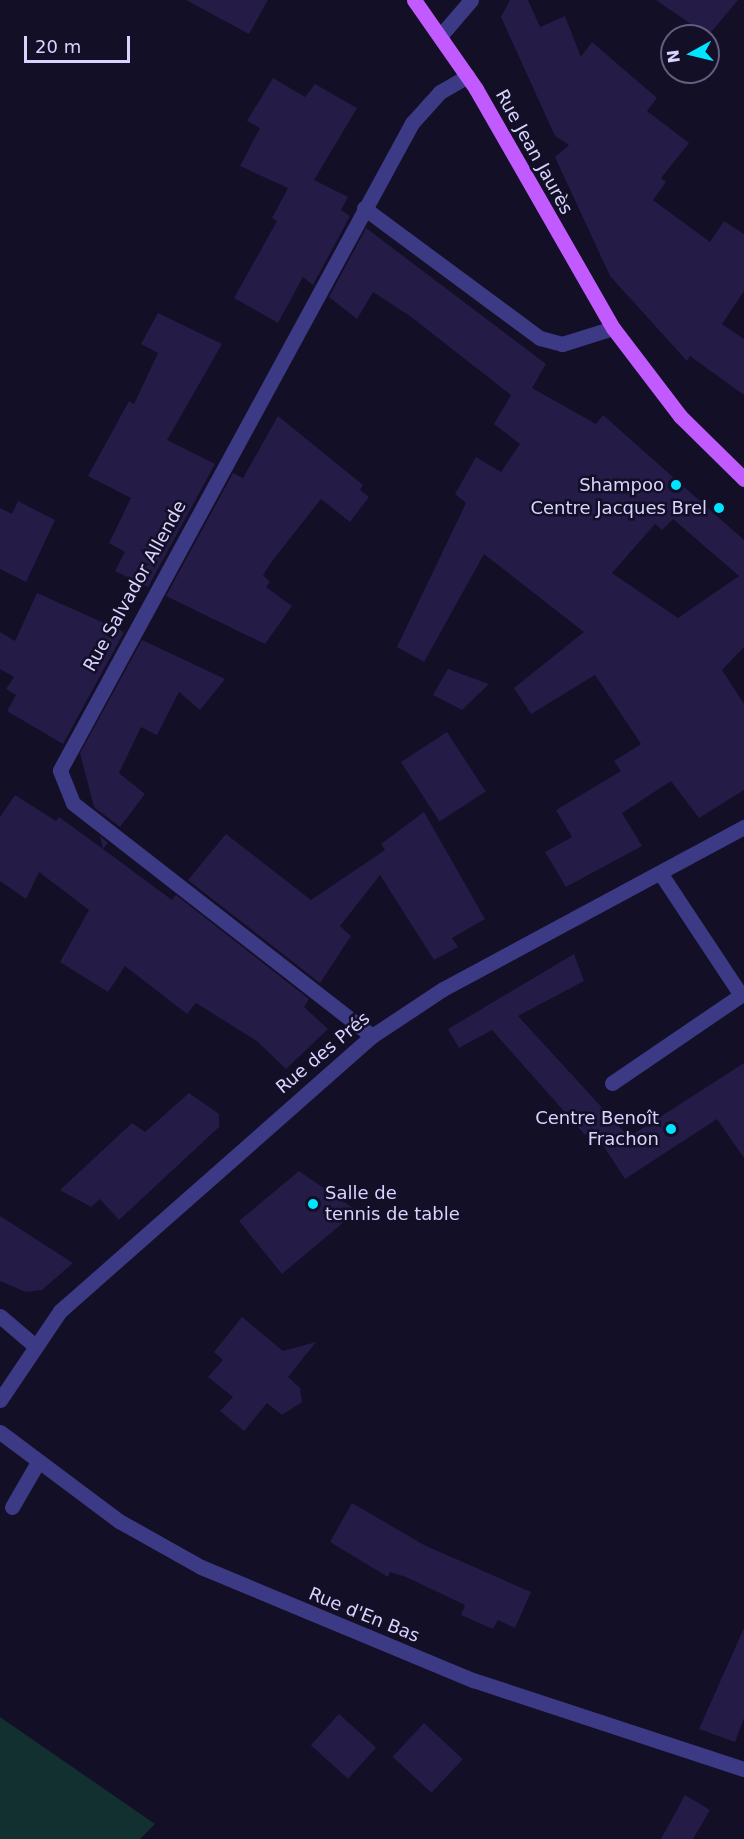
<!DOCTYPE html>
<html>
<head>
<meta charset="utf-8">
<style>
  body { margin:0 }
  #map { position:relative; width:744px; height:1839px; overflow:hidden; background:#130f26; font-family:"DejaVu Sans",sans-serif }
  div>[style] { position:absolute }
  .green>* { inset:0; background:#12302f }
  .building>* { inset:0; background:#241b47; transform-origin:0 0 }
  .lane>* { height:15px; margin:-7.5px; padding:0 7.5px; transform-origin:7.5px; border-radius:7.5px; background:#3d3a85 }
  .street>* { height:15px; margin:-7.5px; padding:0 7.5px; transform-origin:7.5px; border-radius:7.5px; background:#3d3a85 }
  .primary>* { height:15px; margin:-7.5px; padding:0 7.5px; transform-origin:7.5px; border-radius:7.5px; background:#c25bff }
  .dots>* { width:16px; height:16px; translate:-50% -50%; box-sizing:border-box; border:3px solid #130f26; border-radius:50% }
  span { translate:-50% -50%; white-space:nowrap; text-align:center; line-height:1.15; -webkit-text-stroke:5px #130f26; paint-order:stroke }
  .street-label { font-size:18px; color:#d9d4ff }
  .poi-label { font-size:18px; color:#d9d4ff }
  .right { translate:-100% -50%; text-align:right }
  .left { translate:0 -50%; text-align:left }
  .north { position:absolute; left:660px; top:24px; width:60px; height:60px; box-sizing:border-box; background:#130f26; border:2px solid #625e7d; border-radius:50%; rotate:262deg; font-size:16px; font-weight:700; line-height:24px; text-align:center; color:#d9d4ff }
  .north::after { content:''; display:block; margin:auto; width:21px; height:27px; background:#00e5ff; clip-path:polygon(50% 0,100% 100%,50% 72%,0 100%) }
  .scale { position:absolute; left:24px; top:36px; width:106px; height:27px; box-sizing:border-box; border:3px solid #d9d4ff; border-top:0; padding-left:8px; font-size:18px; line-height:21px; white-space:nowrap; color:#d9d4ff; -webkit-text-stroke:4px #130f26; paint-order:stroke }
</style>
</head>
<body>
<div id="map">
  <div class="green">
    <i style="clip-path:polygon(0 1717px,155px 1824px,140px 1839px,0 1839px)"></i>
  </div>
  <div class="building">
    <i style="clip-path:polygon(186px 0,268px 0,249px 34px)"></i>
    <i style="clip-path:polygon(510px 0,528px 0,540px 27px,565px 16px,581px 57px,592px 42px,657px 98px,647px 111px,689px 143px,661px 178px,666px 182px,653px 200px,710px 242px,724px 221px,744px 234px,744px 291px,722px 324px,744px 339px,744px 395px,690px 356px,687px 361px,610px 276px,555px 157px,569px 145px,555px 136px,501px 17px)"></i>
    <i style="clip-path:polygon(656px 0,738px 0,708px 36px)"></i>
    <i style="clip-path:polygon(273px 78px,305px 97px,315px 84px,357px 108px,314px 180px,348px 197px,341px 210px,350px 216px,313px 285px,303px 277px,278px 323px,234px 298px,277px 221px,272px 218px,288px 188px,240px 166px,260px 128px,247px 121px)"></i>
    <i style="clip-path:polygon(evenodd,366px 228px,546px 364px,532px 388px,596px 424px,603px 415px,744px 540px,744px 647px,722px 670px,744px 704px,744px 790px,699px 818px,671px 781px,622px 813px,642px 846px,566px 887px,545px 852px,572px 837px,556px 810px,621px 771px,614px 761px,641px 744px,595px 675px,531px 714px,514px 688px,584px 632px,484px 554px,424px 662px,397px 647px,466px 503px,455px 494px,476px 457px,501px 472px,520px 444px,494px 424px,511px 395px,410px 316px,373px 292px,357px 319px,329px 297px,366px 228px,673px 519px,739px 576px,678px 618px,612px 573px,655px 524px,662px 530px,673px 519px)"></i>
    <i style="clip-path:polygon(158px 313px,222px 344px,167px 440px,215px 464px,148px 587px,115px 571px,125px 552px,109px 543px,131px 498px,88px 476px,129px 401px,134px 404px,158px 353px,141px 344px)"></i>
    <i style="clip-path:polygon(278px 416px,363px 485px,360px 490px,369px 497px,350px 522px,321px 499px,273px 560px,263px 575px,270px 582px,266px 587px,292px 606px,265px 644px,166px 596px,233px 473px,243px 478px)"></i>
    <i style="clip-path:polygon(18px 501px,55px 520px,26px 582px,0 569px,0 508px,12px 514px)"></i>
    <i style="clip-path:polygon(37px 593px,124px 632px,63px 744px,7px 711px,16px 695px,6px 689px,14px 677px,0 669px,0 632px,15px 641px)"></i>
    <i style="clip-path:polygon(142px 640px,225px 679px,200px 710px,179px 692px,157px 735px,141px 727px,119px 773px,145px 794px,120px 827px,94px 807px,80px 753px)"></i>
    <i style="clip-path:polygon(448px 669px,489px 684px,462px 710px,433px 695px)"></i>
    <i style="left:447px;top:732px;width:71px;height:55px;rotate:57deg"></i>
    <i style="clip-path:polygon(15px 795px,56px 821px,59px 817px,103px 849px,100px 836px,108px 843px,103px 849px,172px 900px,176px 895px,309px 999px,304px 1007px,328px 1029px,286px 1069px,257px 1041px,196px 1003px,187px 1014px,125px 966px,108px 992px,60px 962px,89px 910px,39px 872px,26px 899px,0 881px,0 817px)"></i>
    <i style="clip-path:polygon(424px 812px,485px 919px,452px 938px,458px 947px,434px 960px,380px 875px,340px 926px,351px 936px,320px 983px,188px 880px,226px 834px,311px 900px,385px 850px,381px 844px)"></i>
    <i style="clip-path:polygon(574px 954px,584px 981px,518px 1016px,629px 1137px,744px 1063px,744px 1158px,717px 1119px,625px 1179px,592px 1128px,585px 1135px,492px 1030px,459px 1048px,448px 1029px)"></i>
    <i style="clip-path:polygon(189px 1093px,219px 1114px,219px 1127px,119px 1220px,100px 1199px,91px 1207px,60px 1190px,132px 1123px,145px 1132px)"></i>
    <i style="clip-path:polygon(299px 1171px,357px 1211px,282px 1274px,239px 1221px)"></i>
    <i style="clip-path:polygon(0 1216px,73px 1263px,42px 1290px,26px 1292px,0 1281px)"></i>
    <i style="clip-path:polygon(242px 1317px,283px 1351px,316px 1342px,288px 1377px,300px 1388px,302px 1402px,282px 1415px,267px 1403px,244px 1431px,220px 1411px,233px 1397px,208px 1377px,223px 1360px,214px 1352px)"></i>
    <i style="clip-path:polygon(352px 1503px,424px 1545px,531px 1592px,515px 1628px,498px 1620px,493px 1629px,461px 1615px,465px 1605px,406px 1577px,390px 1572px,388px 1577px,330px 1542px)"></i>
    <i style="clip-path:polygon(744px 1628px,744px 1718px,735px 1742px,699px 1729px)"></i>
    <i style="left:339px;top:1714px;width:50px;height:42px;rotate:42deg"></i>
    <i style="left:424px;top:1723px;width:53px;height:46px;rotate:43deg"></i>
    <i style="clip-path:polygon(685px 1795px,710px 1810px,693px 1839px,661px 1839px)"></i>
  </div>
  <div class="lane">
    <i style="left:612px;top:1083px;width:156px;rotate:-34.3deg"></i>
    <i style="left:741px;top:995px;width:145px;rotate:-123.5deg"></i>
    <i style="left:12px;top:1507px;width:52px;rotate:-60deg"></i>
  </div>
  <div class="street">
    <i style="left:441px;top:35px;width:46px;rotate:-49.4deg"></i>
    <i style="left:364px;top:208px;width:219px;rotate:36.5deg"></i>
    <i style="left:540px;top:338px;width:23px;rotate:15deg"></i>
    <i style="left:562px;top:344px;width:53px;rotate:-17.4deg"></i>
    <i style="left:372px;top:1036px;width:379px;rotate:-142.1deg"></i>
    <i style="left:73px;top:803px;width:35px;rotate:-112deg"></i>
    <i style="left:60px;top:770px;width:737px;rotate:-61.45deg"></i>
    <i style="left:412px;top:123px;width:42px;rotate:-47.9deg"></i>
    <i style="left:440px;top:92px;width:32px;rotate:-30deg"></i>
    <i style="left:0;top:1316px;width:45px;rotate:40.5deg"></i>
    <i style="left:0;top:1400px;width:107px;rotate:-56deg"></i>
    <i style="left:60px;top:1311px;width:416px;rotate:-41.4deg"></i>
    <i style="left:372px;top:1036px;width:85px;rotate:-33.5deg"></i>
    <i style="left:443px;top:989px;width:342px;rotate:-28.3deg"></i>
    <i style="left:0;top:1432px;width:149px;rotate:36.8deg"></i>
    <i style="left:119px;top:1521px;width:94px;rotate:29.3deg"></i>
    <i style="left:201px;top:1567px;width:295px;rotate:22.6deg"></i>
    <i style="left:473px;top:1680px;width:285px;rotate:18.2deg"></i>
  </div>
  <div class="primary">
    <i style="left:414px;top:0;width:108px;rotate:55.1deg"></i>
    <i style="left:476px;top:89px;width:275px;rotate:60.2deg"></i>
    <i style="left:613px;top:328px;width:111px;rotate:52.7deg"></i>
    <i style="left:680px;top:416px;width:90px;rotate:44.5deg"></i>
  </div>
  <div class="dots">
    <i style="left:676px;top:485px;background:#00e5ff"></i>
    <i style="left:719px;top:508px;background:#00e5ff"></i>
    <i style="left:671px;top:1129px;background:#00e5ff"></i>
    <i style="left:313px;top:1204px;background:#00e5ff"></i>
  </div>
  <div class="street-label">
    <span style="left:534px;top:152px;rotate:61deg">Rue Jean Jaurès</span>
    <span style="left:135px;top:586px;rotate:-61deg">Rue Salvador Allende</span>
    <span style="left:323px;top:1053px;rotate:-40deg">Rue des Prés</span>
    <span style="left:364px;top:1615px;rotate:22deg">Rue d'En Bas</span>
  </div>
  <div class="poi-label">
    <span class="right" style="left:664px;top:485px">Shampoo</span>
    <span class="right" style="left:707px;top:508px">Centre Jacques Brel</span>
    <span class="right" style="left:659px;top:1129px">Centre Benoît<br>Frachon</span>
    <span class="left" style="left:325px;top:1204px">Salle de<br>tennis de table</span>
  </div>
  <div class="north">N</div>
  <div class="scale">20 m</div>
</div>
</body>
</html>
